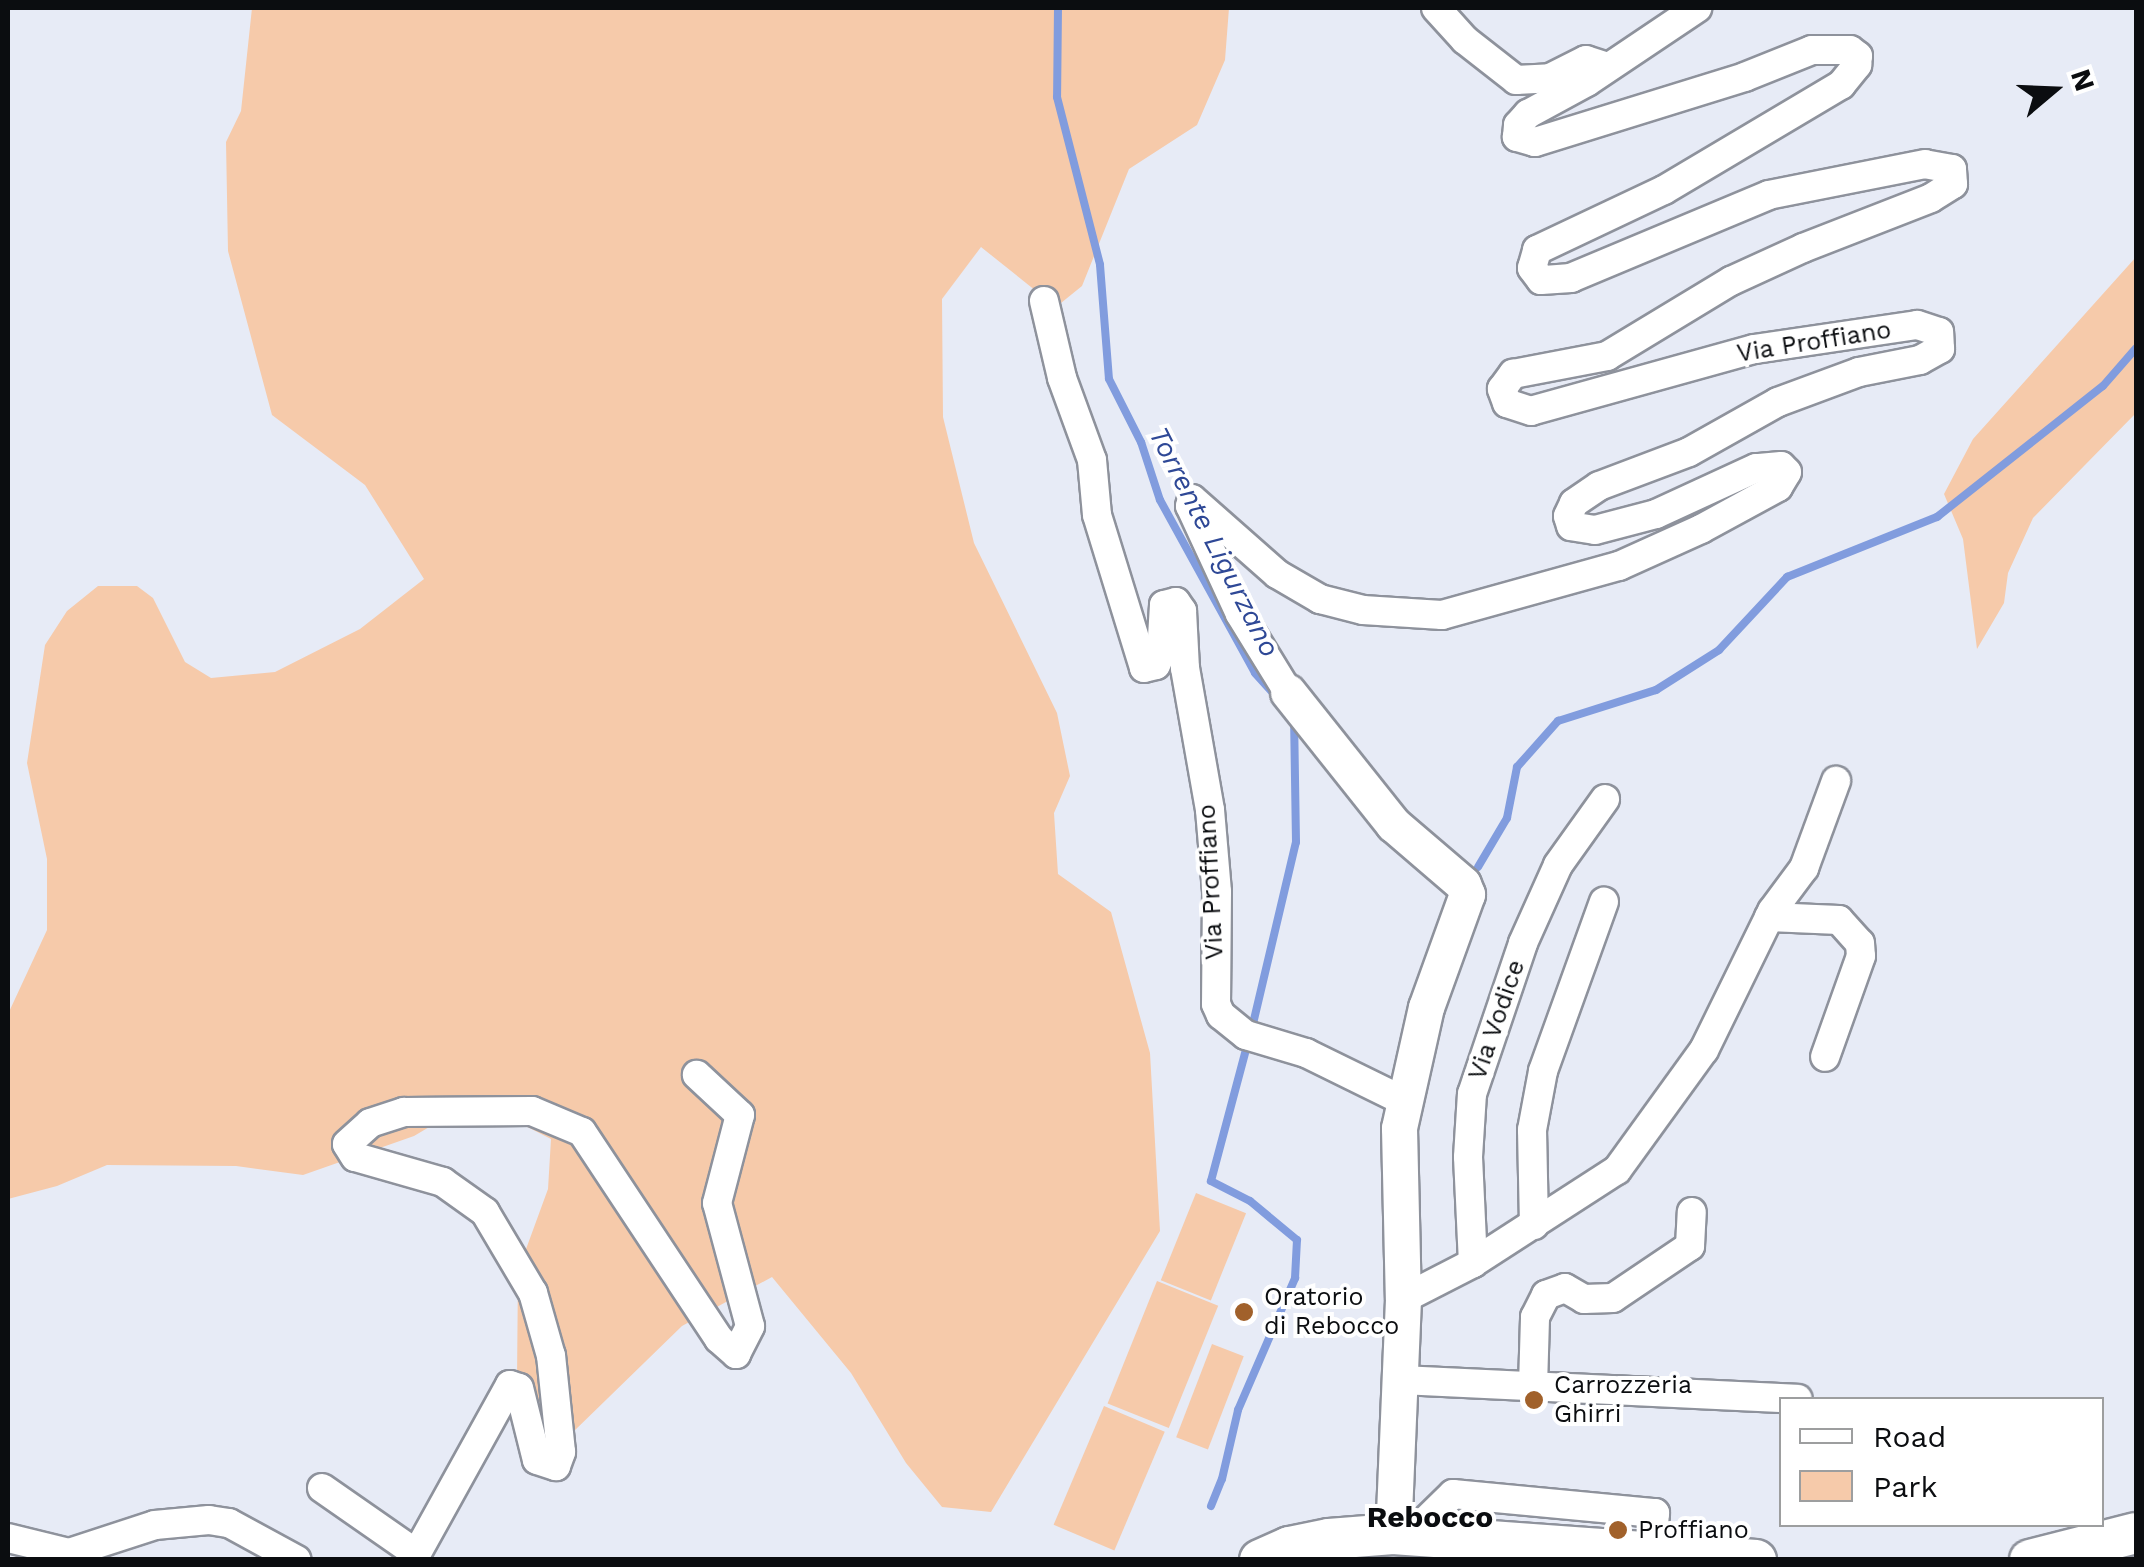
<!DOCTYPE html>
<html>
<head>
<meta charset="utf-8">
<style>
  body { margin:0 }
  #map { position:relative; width:2144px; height:1567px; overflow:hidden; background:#e7ebf6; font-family:"Work Sans",sans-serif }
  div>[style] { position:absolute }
  .green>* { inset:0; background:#f6caaa; transform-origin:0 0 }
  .stream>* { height:8px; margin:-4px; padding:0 4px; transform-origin:4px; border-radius:4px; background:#819cde }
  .roads { filter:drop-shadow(2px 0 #8e929c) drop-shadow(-2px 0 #8e929c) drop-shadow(0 2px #8e929c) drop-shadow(0 -2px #8e929c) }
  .minor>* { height:28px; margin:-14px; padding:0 14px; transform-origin:14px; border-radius:14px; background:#fff }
  .tertiary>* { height:35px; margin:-17.5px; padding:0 17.5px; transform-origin:17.5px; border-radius:17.5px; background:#fff }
  .secondary>* { height:40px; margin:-20px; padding:0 20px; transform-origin:20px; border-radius:20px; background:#fff }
  .dots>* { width:28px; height:28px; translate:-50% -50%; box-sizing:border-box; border:5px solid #fff; border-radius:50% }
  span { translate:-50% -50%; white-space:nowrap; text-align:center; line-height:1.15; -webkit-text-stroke:8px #fff; paint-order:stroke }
  .street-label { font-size:25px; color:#0b0d10 }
  .poi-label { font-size:25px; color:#0b0d10 }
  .left { translate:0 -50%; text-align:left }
  .water-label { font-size:28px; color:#2e4896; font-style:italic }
  .quarter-label { font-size:30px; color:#0b0d10; font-weight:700 }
  .frame { position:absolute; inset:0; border:10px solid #0b0d10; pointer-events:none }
  .legend { position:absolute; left:1779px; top:1397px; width:325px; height:130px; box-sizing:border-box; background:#fff; border:2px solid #9d9e9f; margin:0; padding:12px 18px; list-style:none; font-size:30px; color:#0b0d10 }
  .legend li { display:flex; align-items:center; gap:20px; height:50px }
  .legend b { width:50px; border:2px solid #9d9e9f }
  .north { position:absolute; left:2004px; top:40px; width:100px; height:100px; -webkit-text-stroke:8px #fff; paint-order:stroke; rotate:71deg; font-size:28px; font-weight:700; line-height:40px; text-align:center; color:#0b0d10 }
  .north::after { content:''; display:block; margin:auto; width:35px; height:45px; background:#0b0d10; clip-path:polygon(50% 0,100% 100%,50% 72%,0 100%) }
</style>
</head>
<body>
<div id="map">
  <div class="green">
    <i style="clip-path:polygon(252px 8px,1229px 8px,1225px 60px,1197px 125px,1129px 169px,1082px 286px,1056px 307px,981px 247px,942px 299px,943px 417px,974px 543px,1057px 713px,1070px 776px,1054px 813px,1058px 874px,1111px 912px,1150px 1053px,1160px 1231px,991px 1512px,942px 1507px,906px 1463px,851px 1373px,772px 1277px,682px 1326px,571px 1434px,517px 1379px,518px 1271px,548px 1189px,551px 1139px,475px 1100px,414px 1136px,303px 1175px,236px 1166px,107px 1165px,57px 1186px,8px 1199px,8px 1014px,47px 930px,47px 859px,27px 763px,45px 645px,67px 611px,98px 586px,137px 586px,153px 598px,185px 662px,211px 678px,275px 672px,360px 629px,424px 579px,365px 485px,272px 415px,228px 251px,226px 142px,241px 111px)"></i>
    <i style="clip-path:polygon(2136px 257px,2136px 413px,2033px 518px,2008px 573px,2004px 603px,1977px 649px,1963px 539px,1944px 494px,1973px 439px)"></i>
    <i style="left:1196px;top:1193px;width:54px;height:94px;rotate:22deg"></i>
    <i style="left:1157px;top:1281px;width:66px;height:132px;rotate:22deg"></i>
    <i style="left:1212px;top:1344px;width:34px;height:100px;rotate:21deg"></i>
    <i style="left:1104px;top:1406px;width:66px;height:129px;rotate:23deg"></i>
  </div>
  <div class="stream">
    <i style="left:1058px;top:8px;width:89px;rotate:90.6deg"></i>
    <i style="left:1057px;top:97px;width:173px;rotate:75.6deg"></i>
    <i style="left:1100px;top:265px;width:114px;rotate:85.5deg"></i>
    <i style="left:1109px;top:379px;width:71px;rotate:63.1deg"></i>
    <i style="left:1141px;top:442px;width:61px;rotate:71.9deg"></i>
    <i style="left:1160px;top:500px;width:197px;rotate:61.2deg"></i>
    <i style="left:1255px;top:673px;width:28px;rotate:48deg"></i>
    <i style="left:1478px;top:867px;width:57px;rotate:-59.4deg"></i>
    <i style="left:1507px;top:818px;width:52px;rotate:-78.9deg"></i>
    <i style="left:1517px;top:767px;width:62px;rotate:-48.3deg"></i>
    <i style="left:1558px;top:721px;width:103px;rotate:-17.6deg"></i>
    <i style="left:1656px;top:690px;width:75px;rotate:-32.4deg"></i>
    <i style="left:1719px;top:650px;width:100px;rotate:-47deg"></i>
    <i style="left:1787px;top:577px;width:162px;rotate:-21.8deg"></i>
    <i style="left:1937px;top:517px;width:211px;rotate:-38.3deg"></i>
    <i style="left:2103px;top:386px;width:50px;rotate:-49deg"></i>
    <i style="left:1252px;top:1028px;width:191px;rotate:-76.7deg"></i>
    <i style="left:1296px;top:842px;width:122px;rotate:-90.9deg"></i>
    <i style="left:1211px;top:1506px;width:29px;rotate:-68deg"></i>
    <i style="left:1222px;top:1479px;width:71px;rotate:-76.9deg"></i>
    <i style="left:1238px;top:1410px;width:144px;rotate:-66.6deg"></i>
    <i style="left:1295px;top:1278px;width:38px;rotate:-87deg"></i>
    <i style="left:1297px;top:1240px;width:61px;rotate:-140.3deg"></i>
    <i style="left:1250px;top:1201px;width:44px;rotate:-152.9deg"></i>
    <i style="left:1211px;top:1181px;width:137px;rotate:-75.1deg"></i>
  </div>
  <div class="roads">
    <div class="minor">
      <i style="left:1436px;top:8px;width:43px;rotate:47.8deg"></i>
      <i style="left:1465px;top:40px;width:65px;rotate:38.1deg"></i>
      <i style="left:1516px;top:80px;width:34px;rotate:-3deg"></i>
      <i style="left:1550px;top:78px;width:40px;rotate:-26.6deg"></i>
      <i style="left:1586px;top:60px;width:22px;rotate:18deg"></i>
      <i style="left:1044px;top:301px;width:79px;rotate:76.8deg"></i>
      <i style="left:1062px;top:378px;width:87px;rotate:69.9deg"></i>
      <i style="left:1092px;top:460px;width:55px;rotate:84.8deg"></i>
      <i style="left:1097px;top:515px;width:160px;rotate:72.9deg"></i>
      <i style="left:1144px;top:668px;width:12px;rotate:-14deg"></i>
      <i style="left:1156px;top:665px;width:13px;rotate:-67deg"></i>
      <i style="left:1161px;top:653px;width:48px;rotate:-86.4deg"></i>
      <i style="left:1164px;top:605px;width:12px;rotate:-14deg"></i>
      <i style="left:1176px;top:602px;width:11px;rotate:56deg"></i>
      <i style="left:1182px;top:611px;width:57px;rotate:87deg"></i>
      <i style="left:1185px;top:668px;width:144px;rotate:80deg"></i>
      <i style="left:1210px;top:810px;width:82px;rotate:85.1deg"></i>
      <i style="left:1217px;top:892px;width:112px;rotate:90.5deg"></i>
      <i style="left:1216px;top:1004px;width:12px;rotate:66deg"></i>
      <i style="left:1221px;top:1015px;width:32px;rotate:39deg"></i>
      <i style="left:1246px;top:1035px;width:63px;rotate:16.7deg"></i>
      <i style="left:1306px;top:1053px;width:107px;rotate:26.1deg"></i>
      <i style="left:1288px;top:692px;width:92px;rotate:-121.6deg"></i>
      <i style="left:1240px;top:614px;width:119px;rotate:-114.8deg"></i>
      <i style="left:1190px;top:506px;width:7px;rotate:-74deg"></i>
      <i style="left:1192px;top:499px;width:113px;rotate:41.4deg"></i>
      <i style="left:1277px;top:574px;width:50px;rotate:30.2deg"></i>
      <i style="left:1320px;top:599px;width:44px;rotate:14.3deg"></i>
      <i style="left:1363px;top:610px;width:79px;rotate:3.6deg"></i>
      <i style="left:1442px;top:615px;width:184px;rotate:-15.5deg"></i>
      <i style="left:1619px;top:566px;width:90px;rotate:-24.3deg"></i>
      <i style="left:1701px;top:529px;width:88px;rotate:-28.6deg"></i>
      <i style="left:1778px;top:487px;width:17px;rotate:-59deg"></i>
      <i style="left:1787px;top:472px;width:8px;rotate:-135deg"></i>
      <i style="left:1781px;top:466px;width:25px;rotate:175deg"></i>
      <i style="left:1756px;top:468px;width:110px;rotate:155.3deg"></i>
      <i style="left:1656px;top:514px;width:63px;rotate:165.3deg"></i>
      <i style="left:1595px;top:530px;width:24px;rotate:-171deg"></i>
      <i style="left:1571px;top:526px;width:10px;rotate:-107deg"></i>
      <i style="left:1568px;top:516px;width:14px;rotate:-65deg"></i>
      <i style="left:1574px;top:503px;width:30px;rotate:-34deg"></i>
      <i style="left:1599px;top:486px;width:96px;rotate:-20.7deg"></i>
      <i style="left:1689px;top:452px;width:102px;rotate:-29.3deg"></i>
      <i style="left:1778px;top:402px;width:86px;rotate:-20.3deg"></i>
      <i style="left:1859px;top:372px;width:62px;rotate:-11.1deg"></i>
      <i style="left:1920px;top:360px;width:23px;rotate:-29deg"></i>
      <i style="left:1940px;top:349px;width:17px;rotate:-93deg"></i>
      <i style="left:1939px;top:332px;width:23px;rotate:-162deg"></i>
      <i style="left:1917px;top:325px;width:165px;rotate:171.6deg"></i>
      <i style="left:1754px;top:349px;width:231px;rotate:164.5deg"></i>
      <i style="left:1531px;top:411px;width:25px;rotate:-162deg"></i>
      <i style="left:1507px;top:403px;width:15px;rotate:-110deg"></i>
      <i style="left:1502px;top:389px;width:19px;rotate:-54deg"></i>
      <i style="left:1513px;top:374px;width:96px;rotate:-10.8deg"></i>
      <i style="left:1607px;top:356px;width:145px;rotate:-31.2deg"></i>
      <i style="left:1731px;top:281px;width:79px;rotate:-24.6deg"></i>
      <i style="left:1803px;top:248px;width:137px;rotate:-21.3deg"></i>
      <i style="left:1931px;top:198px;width:26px;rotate:-32deg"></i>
      <i style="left:1953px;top:184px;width:15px;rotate:-94deg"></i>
      <i style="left:1952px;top:169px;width:27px;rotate:-170deg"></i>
      <i style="left:1925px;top:164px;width:159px;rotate:168.8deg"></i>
      <i style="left:1769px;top:195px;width:215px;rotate:157.3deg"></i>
      <i style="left:1571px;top:278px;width:30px;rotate:176deg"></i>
      <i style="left:1541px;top:280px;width:15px;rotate:-127deg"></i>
      <i style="left:1532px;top:268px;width:19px;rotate:-74deg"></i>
      <i style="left:1537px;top:250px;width:140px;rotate:-25.3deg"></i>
      <i style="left:1664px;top:190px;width:206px;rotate:-30.7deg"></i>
      <i style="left:1841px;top:85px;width:26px;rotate:-51deg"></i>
      <i style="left:1857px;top:65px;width:9px;rotate:-84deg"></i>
      <i style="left:1858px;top:56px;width:10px;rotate:-143deg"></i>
      <i style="left:1850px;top:50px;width:38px;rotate:180deg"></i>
      <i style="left:1812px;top:50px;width:72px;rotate:158.1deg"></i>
      <i style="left:1745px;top:77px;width:220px;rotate:162.8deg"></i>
      <i style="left:1535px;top:142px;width:19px;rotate:-164deg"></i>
      <i style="left:1517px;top:137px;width:12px;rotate:-85deg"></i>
      <i style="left:1518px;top:125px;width:15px;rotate:-48deg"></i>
      <i style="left:1528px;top:114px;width:67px;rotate:-28.5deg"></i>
      <i style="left:1587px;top:82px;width:133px;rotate:-33.9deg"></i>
      <i style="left:1769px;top:917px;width:70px;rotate:2.5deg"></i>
      <i style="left:1839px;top:920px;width:31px;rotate:48deg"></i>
      <i style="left:1860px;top:943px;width:13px;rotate:86deg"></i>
      <i style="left:1861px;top:956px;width:107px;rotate:109.6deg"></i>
      <i style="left:1534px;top:1225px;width:95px;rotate:-91.2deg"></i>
      <i style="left:1532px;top:1130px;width:60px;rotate:-79.4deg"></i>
      <i style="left:1543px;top:1071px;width:180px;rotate:-70.2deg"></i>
      <i style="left:1473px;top:1263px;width:106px;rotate:-92.7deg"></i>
      <i style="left:1468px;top:1157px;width:63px;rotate:-86.4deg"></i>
      <i style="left:1472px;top:1094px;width:159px;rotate:-71.3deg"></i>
      <i style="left:1523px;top:943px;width:85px;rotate:-65.8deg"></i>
      <i style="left:1558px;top:865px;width:81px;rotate:-54.5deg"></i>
      <i style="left:1403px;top:1299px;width:79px;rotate:-27.2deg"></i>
      <i style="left:1473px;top:1263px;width:171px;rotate:-32.9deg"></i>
      <i style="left:1617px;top:1170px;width:148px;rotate:-54.1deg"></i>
      <i style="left:1704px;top:1050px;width:155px;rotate:-63.9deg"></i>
      <i style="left:1772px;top:911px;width:54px;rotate:-53.3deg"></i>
      <i style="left:1804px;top:868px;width:93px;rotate:-69.8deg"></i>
      <i style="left:1399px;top:1380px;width:399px;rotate:2.7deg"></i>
      <i style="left:1533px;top:1386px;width:69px;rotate:-88.3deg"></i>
      <i style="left:1535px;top:1317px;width:25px;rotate:-63deg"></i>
      <i style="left:1546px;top:1295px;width:20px;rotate:-20deg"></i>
      <i style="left:1565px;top:1288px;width:22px;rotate:30deg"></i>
      <i style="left:1584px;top:1299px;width:29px;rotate:-2deg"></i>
      <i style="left:1613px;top:1298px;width:93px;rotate:-34deg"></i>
      <i style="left:1690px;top:1246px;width:34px;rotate:-87deg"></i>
      <i style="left:322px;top:1488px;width:112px;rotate:34.8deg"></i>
      <i style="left:1410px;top:1536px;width:60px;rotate:-44.3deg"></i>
      <i style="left:1453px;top:1494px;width:203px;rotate:5.4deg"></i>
      <i style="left:1655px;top:1513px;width:38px;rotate:95deg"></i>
      <i style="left:8px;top:1538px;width:63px;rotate:13.8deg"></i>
      <i style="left:69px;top:1553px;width:90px;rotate:-18deg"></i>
      <i style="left:155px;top:1525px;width:54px;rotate:-5.3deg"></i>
      <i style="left:209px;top:1520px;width:20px;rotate:9deg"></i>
      <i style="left:229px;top:1523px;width:77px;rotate:28.6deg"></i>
      <i style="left:413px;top:1560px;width:200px;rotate:-61deg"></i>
      <i style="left:510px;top:1385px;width:9px;rotate:18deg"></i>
      <i style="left:519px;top:1388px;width:74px;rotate:76deg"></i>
      <i style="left:537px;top:1460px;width:20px;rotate:18deg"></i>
      <i style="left:556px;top:1466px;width:15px;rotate:-70deg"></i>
      <i style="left:561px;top:1452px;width:97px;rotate:-95.9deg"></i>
      <i style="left:551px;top:1356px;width:66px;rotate:-105.9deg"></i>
      <i style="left:533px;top:1293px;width:94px;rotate:-120.7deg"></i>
      <i style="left:485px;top:1212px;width:52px;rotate:-144.5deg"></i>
      <i style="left:443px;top:1182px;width:91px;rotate:-164.1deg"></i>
      <i style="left:355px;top:1157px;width:15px;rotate:-122deg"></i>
      <i style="left:347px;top:1144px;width:31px;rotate:-42deg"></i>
      <i style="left:370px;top:1123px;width:36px;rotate:-18deg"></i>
      <i style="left:404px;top:1112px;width:128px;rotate:-0.4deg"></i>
      <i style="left:532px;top:1111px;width:54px;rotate:22.8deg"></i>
      <i style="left:582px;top:1132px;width:248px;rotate:56.5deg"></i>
      <i style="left:719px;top:1339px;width:23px;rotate:41deg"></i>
      <i style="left:736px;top:1354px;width:31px;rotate:-63deg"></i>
      <i style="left:750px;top:1326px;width:127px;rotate:-105deg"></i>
      <i style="left:717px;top:1203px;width:91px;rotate:-75.4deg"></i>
      <i style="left:740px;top:1115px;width:59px;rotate:-137.1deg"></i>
    </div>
    <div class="tertiary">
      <i style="left:1288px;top:692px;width:169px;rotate:51.5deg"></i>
      <i style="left:1393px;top:824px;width:92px;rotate:40.6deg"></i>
      <i style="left:1463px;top:884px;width:11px;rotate:68deg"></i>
      <i style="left:1467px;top:894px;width:120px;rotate:109.9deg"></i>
      <i style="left:1426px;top:1007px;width:124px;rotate:102.6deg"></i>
      <i style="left:1399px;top:1128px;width:171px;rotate:88.7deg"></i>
      <i style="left:1403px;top:1299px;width:235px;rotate:92.4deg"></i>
    </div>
    <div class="secondary">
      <i style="left:1260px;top:1560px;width:32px;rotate:-24deg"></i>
      <i style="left:1289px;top:1547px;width:41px;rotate:-11.3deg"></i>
      <i style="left:1329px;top:1539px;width:64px;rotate:-4.5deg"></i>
      <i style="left:1393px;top:1534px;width:364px;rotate:4.1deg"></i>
      <i style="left:2030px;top:1560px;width:109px;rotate:-14.3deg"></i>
    </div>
  </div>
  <div class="dots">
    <i style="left:1244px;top:1312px;background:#a1612b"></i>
    <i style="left:1534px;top:1400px;background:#a1612b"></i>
    <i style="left:1618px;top:1530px;background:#a1612b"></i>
  </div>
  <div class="street-label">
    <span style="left:1814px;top:342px;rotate:-9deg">Via Proffiano</span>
    <span style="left:1211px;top:882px;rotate:-93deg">Via Proffiano</span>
    <span style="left:1497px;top:1020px;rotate:-71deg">Via Vodice</span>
  </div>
  <div class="poi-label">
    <span class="left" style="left:1264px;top:1312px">Oratorio<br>di Rebocco</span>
    <span class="left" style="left:1554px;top:1400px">Carrozzeria<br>Ghirri</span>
    <span class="left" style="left:1638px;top:1530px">Proffiano</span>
  </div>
  <div class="water-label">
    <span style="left:1214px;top:542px;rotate:63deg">Torrente Ligurzano</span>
  </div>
  <div class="quarter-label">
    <span style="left:1430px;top:1517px">Rebocco</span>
  </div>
  <div class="frame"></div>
  <ul class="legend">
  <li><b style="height:12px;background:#fff"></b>Road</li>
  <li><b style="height:28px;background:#f6caaa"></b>Park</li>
  </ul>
  <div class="north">N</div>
</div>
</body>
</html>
